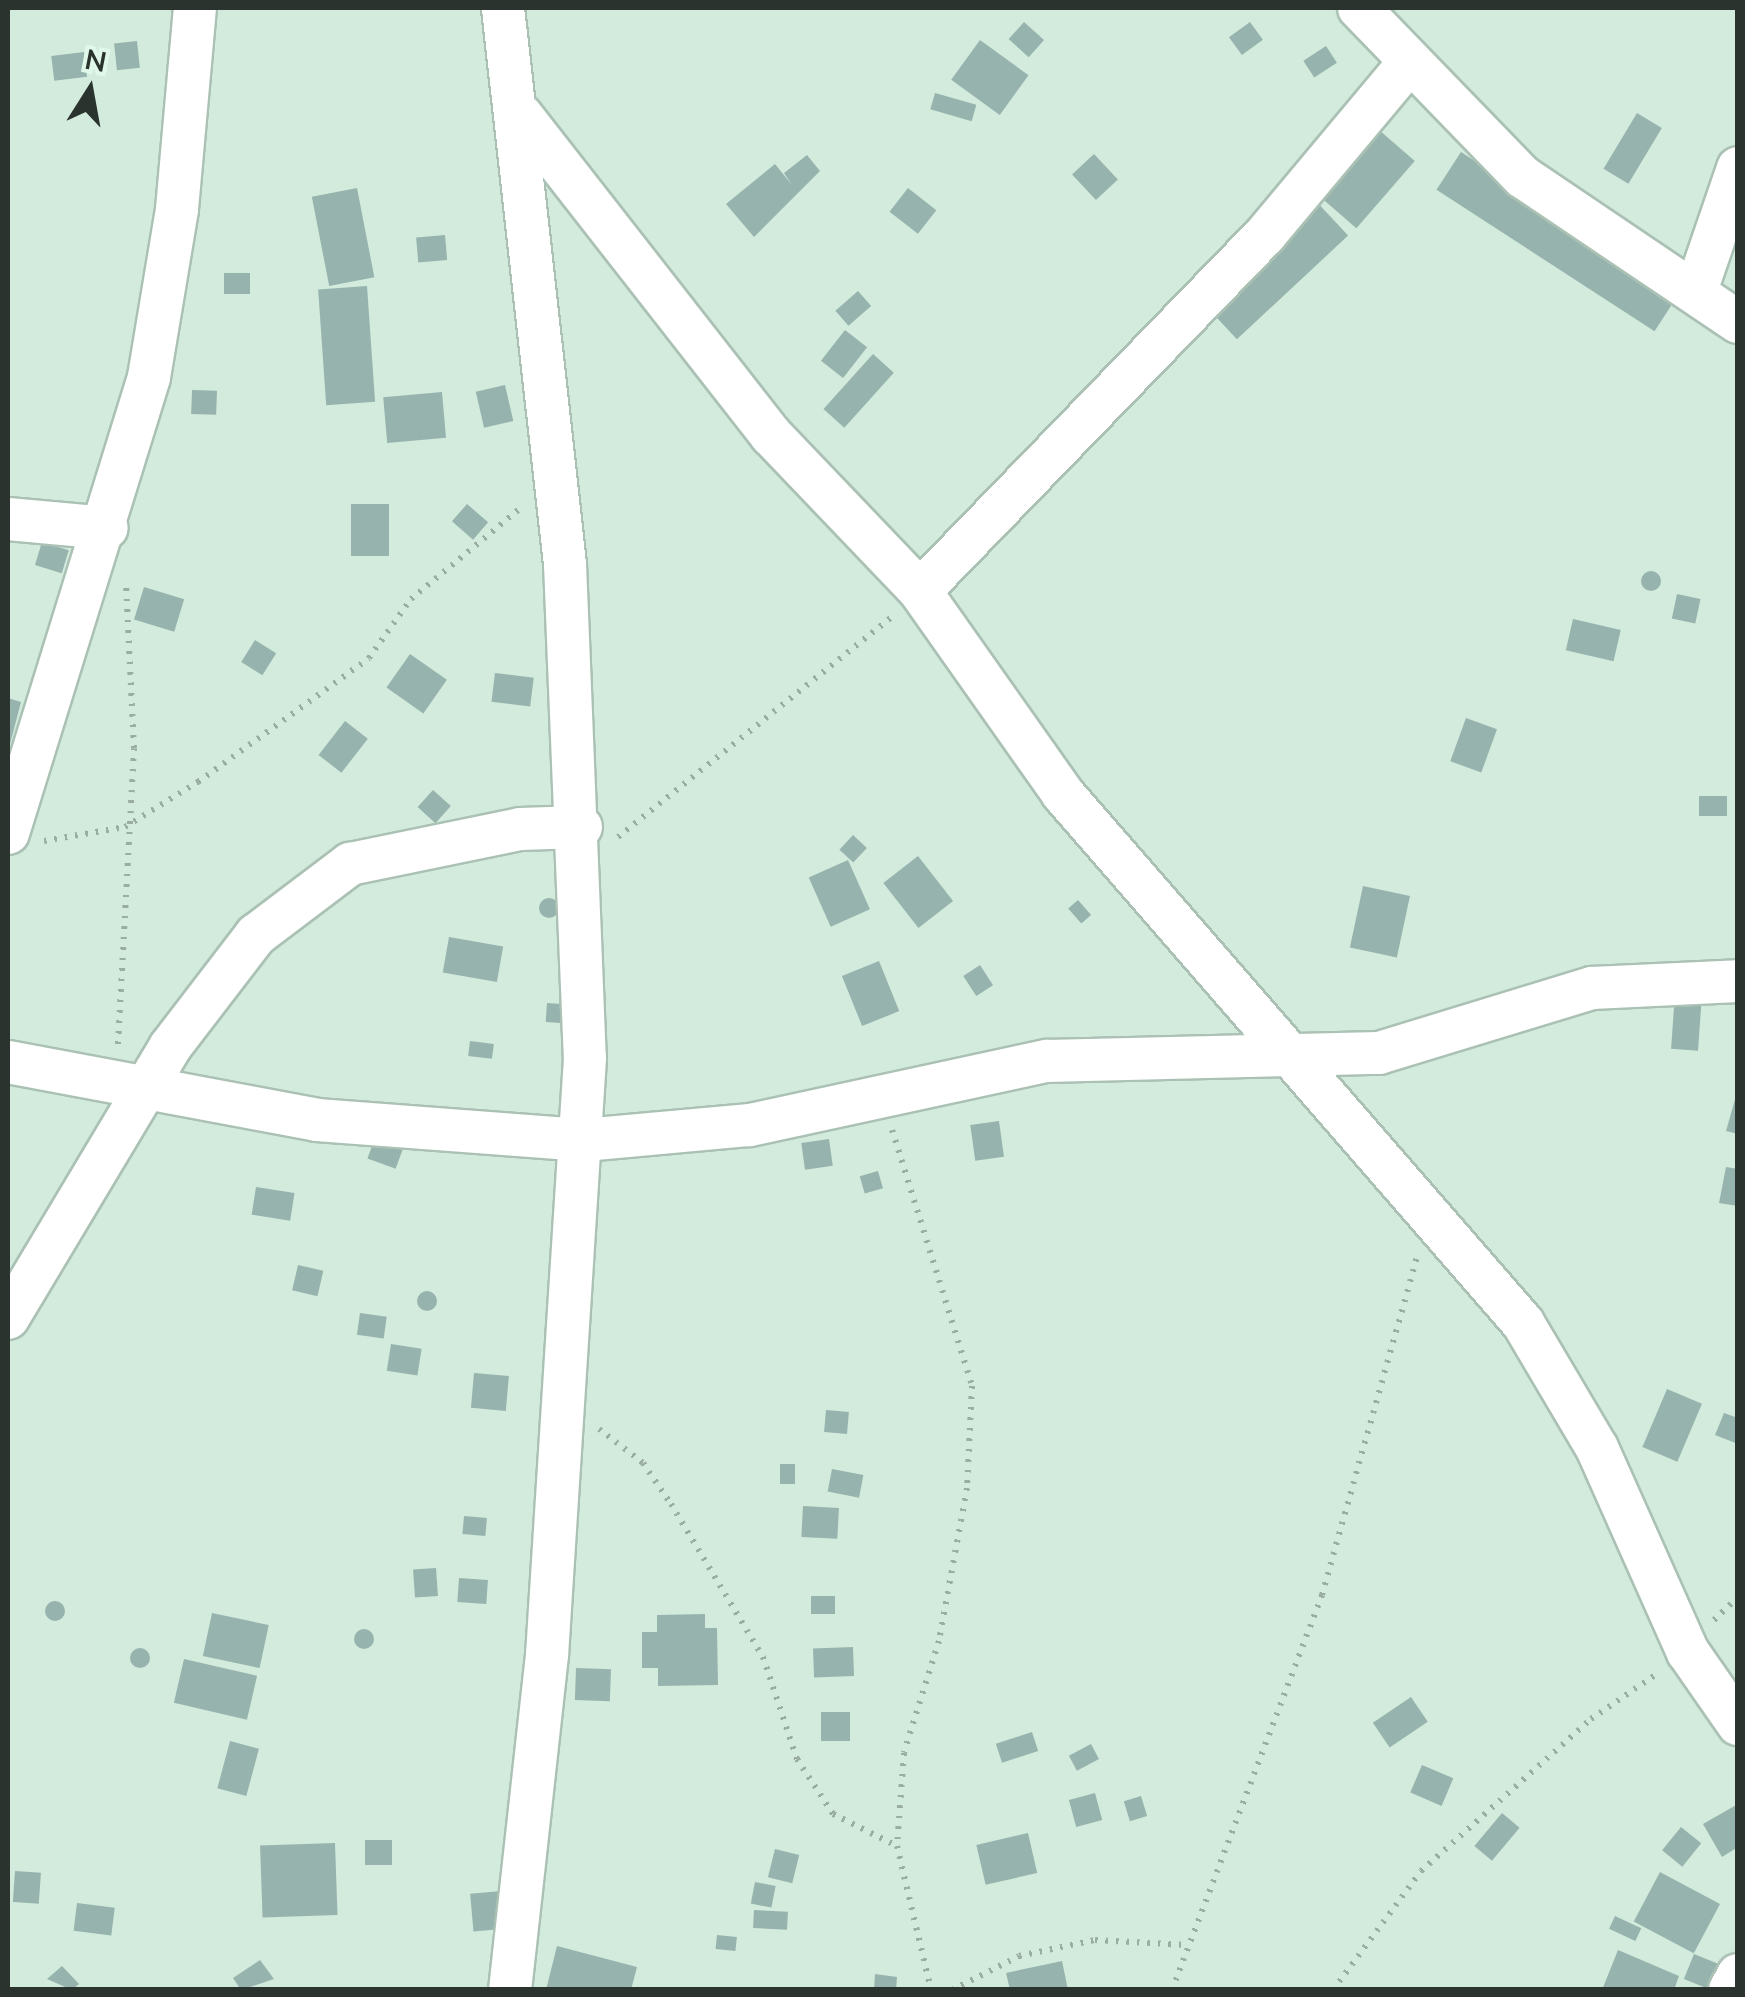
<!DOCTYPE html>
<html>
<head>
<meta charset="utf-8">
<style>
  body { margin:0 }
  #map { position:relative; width:1745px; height:1997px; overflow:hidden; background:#d2ebdd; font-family:Mulish,sans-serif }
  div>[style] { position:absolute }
  .building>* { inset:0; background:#97b3ad; transform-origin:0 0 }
  .round { border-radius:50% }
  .path>* { height:6px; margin-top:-3px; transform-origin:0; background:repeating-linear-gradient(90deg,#99ada2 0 2.5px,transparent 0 10.5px) }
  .roads { filter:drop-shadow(2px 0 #aac1b4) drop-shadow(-2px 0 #aac1b4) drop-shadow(0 2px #aac1b4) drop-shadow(0 -2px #aac1b4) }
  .street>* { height:42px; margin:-21px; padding:0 21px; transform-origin:21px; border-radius:21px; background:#fff }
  span { translate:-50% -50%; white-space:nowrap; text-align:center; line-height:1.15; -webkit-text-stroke:8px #dff8ea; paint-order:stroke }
  .frame { position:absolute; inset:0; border:10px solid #2a332e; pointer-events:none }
  .north { position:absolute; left:40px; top:40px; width:100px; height:100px; -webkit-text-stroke:8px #dff8ea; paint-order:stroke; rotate:11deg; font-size:28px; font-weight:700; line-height:40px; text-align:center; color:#2a332e }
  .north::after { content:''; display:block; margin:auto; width:35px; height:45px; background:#2a332e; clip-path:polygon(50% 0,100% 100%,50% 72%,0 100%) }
</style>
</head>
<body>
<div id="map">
  <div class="building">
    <i style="left:1024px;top:22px;width:27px;height:23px;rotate:42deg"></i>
    <i style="left:1250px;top:22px;width:22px;height:26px;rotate:54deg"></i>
    <i style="left:980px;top:40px;width:60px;height:49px;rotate:36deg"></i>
    <i style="left:137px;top:41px;width:27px;height:23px;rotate:84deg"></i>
    <i style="left:1326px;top:46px;width:20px;height:27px;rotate:57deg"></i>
    <i style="left:84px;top:52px;width:25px;height:33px;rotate:83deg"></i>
    <i style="left:935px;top:93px;width:43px;height:17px;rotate:16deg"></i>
    <i style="left:1637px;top:113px;width:29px;height:65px;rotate:31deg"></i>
    <i style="left:1371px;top:123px;width:58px;height:89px;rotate:41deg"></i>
    <i style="left:1461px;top:152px;width:260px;height:45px;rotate:33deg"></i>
    <i style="left:1094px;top:154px;width:35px;height:30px;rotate:47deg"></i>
    <i style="clip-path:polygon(807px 155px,820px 171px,754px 237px,726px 204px,775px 164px,792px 185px,784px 173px)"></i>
    <i style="left:357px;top:188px;width:91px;height:46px;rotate:79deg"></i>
    <i style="left:908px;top:188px;width:36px;height:30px;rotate:38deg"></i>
    <i style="left:1314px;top:199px;width:50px;height:152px;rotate:47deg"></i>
    <i style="left:445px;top:235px;width:25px;height:29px;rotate:85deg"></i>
    <i style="left:224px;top:273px;width:26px;height:21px"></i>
    <i style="left:367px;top:286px;width:116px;height:49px;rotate:86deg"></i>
    <i style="left:858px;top:291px;width:20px;height:30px;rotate:49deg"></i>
    <i style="left:845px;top:330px;width:28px;height:39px;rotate:38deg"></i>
    <i style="left:873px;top:354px;width:28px;height:74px;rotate:42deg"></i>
    <i style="left:505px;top:385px;width:37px;height:30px;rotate:77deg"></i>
    <i style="left:192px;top:390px;width:25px;height:24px;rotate:2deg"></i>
    <i style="left:442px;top:392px;width:46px;height:59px;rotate:85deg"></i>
    <i style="left:351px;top:504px;width:38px;height:52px"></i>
    <i style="left:467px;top:504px;width:28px;height:23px;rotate:41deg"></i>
    <i style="left:42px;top:542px;width:28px;height:24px;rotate:17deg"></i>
    <i class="round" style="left:1641px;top:571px;width:20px;height:20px"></i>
    <i style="left:144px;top:587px;width:42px;height:34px;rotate:17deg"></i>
    <i style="left:1677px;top:594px;width:24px;height:25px;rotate:12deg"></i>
    <i style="left:1573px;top:619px;width:49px;height:32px;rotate:13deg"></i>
    <i style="left:255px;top:640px;width:25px;height:26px;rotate:32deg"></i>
    <i style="left:410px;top:654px;width:45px;height:41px;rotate:35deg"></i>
    <i style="left:495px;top:673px;width:39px;height:29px;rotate:7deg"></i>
    <i style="clip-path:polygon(8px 698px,21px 702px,9px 748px,8px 748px)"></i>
    <i style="left:1466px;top:718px;width:33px;height:46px;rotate:20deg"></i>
    <i style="left:345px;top:721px;width:29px;height:43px;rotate:38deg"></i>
    <i style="left:433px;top:790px;width:24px;height:23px;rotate:42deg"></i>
    <i style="left:1727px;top:796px;width:20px;height:28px;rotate:90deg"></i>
    <i style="left:853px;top:835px;width:19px;height:20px;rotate:43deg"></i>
    <i style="left:918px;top:856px;width:57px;height:44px;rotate:52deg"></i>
    <i style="left:848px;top:860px;width:54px;height:43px;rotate:66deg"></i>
    <i style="left:1363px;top:886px;width:48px;height:63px;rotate:12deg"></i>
    <i class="round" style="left:539px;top:898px;width:20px;height:20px"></i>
    <i style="left:1078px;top:900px;width:20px;height:13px;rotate:49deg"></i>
    <i style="left:449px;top:937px;width:55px;height:36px;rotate:10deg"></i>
    <i style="left:879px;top:961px;width:54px;height:40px;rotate:68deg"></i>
    <i style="left:980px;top:965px;width:24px;height:20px;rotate:57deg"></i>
    <i style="left:1675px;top:993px;width:27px;height:56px;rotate:4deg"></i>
    <i style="left:547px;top:1003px;width:15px;height:19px;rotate:4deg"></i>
    <i style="left:470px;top:1041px;width:24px;height:15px;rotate:7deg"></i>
    <i style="clip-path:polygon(1738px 1089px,1738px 1134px,1726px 1131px)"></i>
    <i style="left:999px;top:1121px;width:36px;height:29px;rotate:82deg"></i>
    <i style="left:376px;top:1135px;width:30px;height:25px;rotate:20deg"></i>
    <i style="left:829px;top:1139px;width:27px;height:28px;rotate:82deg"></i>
    <i style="clip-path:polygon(1726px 1167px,1738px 1169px,1738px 1206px,1719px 1203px)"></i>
    <i style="left:878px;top:1171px;width:18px;height:19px;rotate:74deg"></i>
    <i style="left:256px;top:1187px;width:39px;height:28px;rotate:9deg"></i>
    <i style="left:298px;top:1265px;width:26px;height:26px;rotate:13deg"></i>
    <i class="round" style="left:417px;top:1291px;width:20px;height:20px"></i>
    <i style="left:360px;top:1313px;width:27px;height:22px;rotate:8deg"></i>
    <i style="left:391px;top:1344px;width:31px;height:27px;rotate:9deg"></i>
    <i style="left:474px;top:1373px;width:35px;height:35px;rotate:5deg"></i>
    <i style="left:1667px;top:1389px;width:38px;height:63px;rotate:23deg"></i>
    <i style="left:826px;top:1410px;width:23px;height:22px;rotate:5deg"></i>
    <i style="clip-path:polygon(1724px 1413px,1738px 1418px,1738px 1444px,1715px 1435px)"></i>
    <i style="left:780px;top:1464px;width:15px;height:20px"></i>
    <i style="left:832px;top:1469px;width:32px;height:23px;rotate:11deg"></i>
    <i style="left:803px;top:1506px;width:36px;height:31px;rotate:3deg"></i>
    <i style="left:464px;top:1516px;width:23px;height:18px;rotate:5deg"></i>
    <i style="left:436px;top:1568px;width:28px;height:23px;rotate:86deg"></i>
    <i style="left:459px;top:1578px;width:29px;height:24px;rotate:4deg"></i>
    <i style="left:835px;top:1596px;width:18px;height:24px;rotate:90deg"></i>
    <i class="round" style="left:45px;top:1601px;width:20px;height:20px"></i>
    <i style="left:212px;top:1613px;width:58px;height:44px;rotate:12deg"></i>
    <i style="clip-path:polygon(705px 1614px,705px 1628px,717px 1628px,718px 1685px,658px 1686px,658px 1668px,642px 1668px,642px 1632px,657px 1632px,657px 1615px)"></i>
    <i class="round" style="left:354px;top:1629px;width:20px;height:20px"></i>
    <i style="left:853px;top:1647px;width:29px;height:40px;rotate:88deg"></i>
    <i class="round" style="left:130px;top:1648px;width:20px;height:20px"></i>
    <i style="left:184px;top:1659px;width:75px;height:45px;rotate:13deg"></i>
    <i style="left:576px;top:1668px;width:35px;height:32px;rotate:2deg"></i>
    <i style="left:1411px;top:1697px;width:30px;height:46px;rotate:56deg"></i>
    <i style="left:821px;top:1712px;width:29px;height:29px"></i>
    <i style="left:1032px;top:1732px;width:20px;height:38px;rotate:72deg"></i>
    <i style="left:230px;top:1741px;width:30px;height:49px;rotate:15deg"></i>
    <i style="left:1091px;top:1744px;width:17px;height:25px;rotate:62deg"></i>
    <i style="left:1422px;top:1765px;width:34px;height:30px;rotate:23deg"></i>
    <i style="left:1095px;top:1793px;width:28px;height:27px;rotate:75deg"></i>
    <i style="left:1141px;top:1796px;width:21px;height:18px;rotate:73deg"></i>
    <i style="clip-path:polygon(1738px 1804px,1738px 1847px,1722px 1857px,1703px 1824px)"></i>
    <i style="left:1502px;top:1813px;width:23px;height:43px;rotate:40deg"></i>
    <i style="left:1681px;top:1827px;width:26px;height:30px;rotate:39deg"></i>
    <i style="left:1028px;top:1833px;width:41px;height:53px;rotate:77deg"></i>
    <i style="left:365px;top:1840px;width:27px;height:25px"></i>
    <i style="left:335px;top:1843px;width:72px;height:75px;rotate:88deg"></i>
    <i style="left:775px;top:1849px;width:25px;height:29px;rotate:14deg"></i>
    <i style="left:15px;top:1871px;width:26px;height:31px;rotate:4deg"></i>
    <i style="left:1660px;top:1872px;width:68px;height:56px;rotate:28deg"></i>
    <i style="left:755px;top:1882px;width:21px;height:22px;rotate:11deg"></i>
    <i style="left:512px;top:1890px;width:38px;height:42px;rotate:85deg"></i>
    <i style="left:77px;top:1903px;width:38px;height:28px;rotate:7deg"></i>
    <i style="left:754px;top:1910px;width:34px;height:18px;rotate:3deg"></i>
    <i style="left:1615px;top:1916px;width:29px;height:14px;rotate:25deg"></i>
    <i style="left:717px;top:1935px;width:20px;height:14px;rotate:6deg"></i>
    <i style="clip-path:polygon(557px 1946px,637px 1967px,631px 1990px,546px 1990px)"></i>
    <i style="clip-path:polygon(1618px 1950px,1679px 1976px,1674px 1990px,1602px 1990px)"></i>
    <i style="left:1694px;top:1954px;width:32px;height:27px;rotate:22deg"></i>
    <i style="clip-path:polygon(260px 1960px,274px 1979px,241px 1990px,233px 1978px)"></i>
    <i style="clip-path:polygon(1062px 1961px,1068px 1990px,1010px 1990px,1006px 1973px)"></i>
    <i style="clip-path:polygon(62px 1966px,79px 1984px,72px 1990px,47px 1979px)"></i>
    <i style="clip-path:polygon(875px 1974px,897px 1977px,896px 1990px,874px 1990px)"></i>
  </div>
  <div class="path">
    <i style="left:618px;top:837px;width:353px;rotate:-38.8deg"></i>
    <i style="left:44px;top:841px;width:82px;rotate:-9.8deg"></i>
    <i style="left:125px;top:827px;width:86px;rotate:-31.7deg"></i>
    <i style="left:198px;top:782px;width:211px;rotate:-35.9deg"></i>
    <i style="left:369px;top:658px;width:72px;rotate:-54.6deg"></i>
    <i style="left:411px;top:599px;width:146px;rotate:-39.7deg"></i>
    <i style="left:118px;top:1044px;width:296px;rotate:-86.9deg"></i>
    <i style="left:134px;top:748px;width:165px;rotate:-92.8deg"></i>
    <i style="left:892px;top:1130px;width:268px;rotate:72.6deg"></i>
    <i style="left:972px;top:1386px;width:102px;rotate:92.8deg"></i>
    <i style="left:967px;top:1488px;width:156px;rotate:100.4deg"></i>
    <i style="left:939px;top:1641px;width:117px;rotate:107.4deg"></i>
    <i style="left:904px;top:1753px;width:93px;rotate:94.3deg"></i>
    <i style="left:897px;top:1846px;width:148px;rotate:76.7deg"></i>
    <i style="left:599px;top:1429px;width:56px;rotate:37.7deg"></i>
    <i style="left:643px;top:1463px;width:50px;rotate:55.7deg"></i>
    <i style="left:671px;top:1504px;width:179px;rotate:59deg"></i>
    <i style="left:763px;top:1657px;width:108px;rotate:71.6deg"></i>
    <i style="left:797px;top:1759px;width:66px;rotate:56.8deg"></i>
    <i style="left:833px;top:1814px;width:72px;rotate:26.6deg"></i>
    <i style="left:1714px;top:1620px;width:33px;rotate:-44deg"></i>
    <i style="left:952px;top:1990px;width:75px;rotate:-26.9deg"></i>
    <i style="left:1019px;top:1956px;width:78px;rotate:-11.9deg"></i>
    <i style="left:1095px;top:1940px;width:92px;rotate:3.1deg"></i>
    <i style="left:1172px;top:1990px;width:423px;rotate:-69.2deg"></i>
    <i style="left:1322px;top:1595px;width:351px;rotate:-74.3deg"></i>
    <i style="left:1333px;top:1990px;width:148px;rotate:-53.5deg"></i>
    <i style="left:1421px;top:1871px;width:228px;rotate:-41.8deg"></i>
    <i style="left:1591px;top:1719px;width:81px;rotate:-34.5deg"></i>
  </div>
  <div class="roads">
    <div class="street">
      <i style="left:503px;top:8px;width:559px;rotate:83.64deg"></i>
      <i style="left:565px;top:564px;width:494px;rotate:87.7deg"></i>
      <i style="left:585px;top:1058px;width:598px;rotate:93.64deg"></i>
      <i style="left:547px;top:1655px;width:337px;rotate:96.3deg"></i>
      <i style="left:1359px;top:8px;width:235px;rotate:45.9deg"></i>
      <i style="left:1523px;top:177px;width:259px;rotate:34deg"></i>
      <i style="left:521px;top:115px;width:406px;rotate:52deg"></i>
      <i style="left:771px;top:435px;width:216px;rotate:46.3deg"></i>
      <i style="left:920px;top:591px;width:248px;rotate:54.8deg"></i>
      <i style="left:1063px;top:794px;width:701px;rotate:48.99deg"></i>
      <i style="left:1523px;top:1323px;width:145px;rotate:59.4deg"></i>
      <i style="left:1597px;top:1448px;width:223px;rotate:66deg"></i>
      <i style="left:1688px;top:1652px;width:88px;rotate:55.2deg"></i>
      <i style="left:1696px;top:291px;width:130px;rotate:-71.1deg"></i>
      <i style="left:8px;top:519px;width:99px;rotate:5.2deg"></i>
      <i style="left:920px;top:591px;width:496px;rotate:-45.9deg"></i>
      <i style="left:1265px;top:235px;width:224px;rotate:-50.1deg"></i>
      <i style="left:8px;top:833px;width:477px;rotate:-72.8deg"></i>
      <i style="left:149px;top:377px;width:170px;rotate:-80.5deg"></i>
      <i style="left:177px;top:209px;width:202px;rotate:-84.9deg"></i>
      <i style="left:8px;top:1062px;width:314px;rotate:10.6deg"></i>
      <i style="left:317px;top:1120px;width:268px;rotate:4.3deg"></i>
      <i style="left:584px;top:1140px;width:167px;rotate:-5.2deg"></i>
      <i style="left:750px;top:1125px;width:304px;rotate:-12.2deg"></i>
      <i style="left:1047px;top:1061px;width:332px;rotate:-1.4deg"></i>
      <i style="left:1379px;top:1053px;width:223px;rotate:-17deg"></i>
      <i style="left:1592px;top:988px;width:146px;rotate:-2.7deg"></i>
      <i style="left:8px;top:1318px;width:316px;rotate:-59.1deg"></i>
      <i style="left:170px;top:1047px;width:141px;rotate:-52.5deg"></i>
      <i style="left:256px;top:935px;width:118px;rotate:-37.1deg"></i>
      <i style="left:350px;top:864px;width:174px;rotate:-11.6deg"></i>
      <i style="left:520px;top:829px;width:61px;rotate:-1.9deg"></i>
      <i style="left:1730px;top:1990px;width:17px;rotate:-62deg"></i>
    </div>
  </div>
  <div class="frame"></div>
  <div class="north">N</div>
</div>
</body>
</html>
